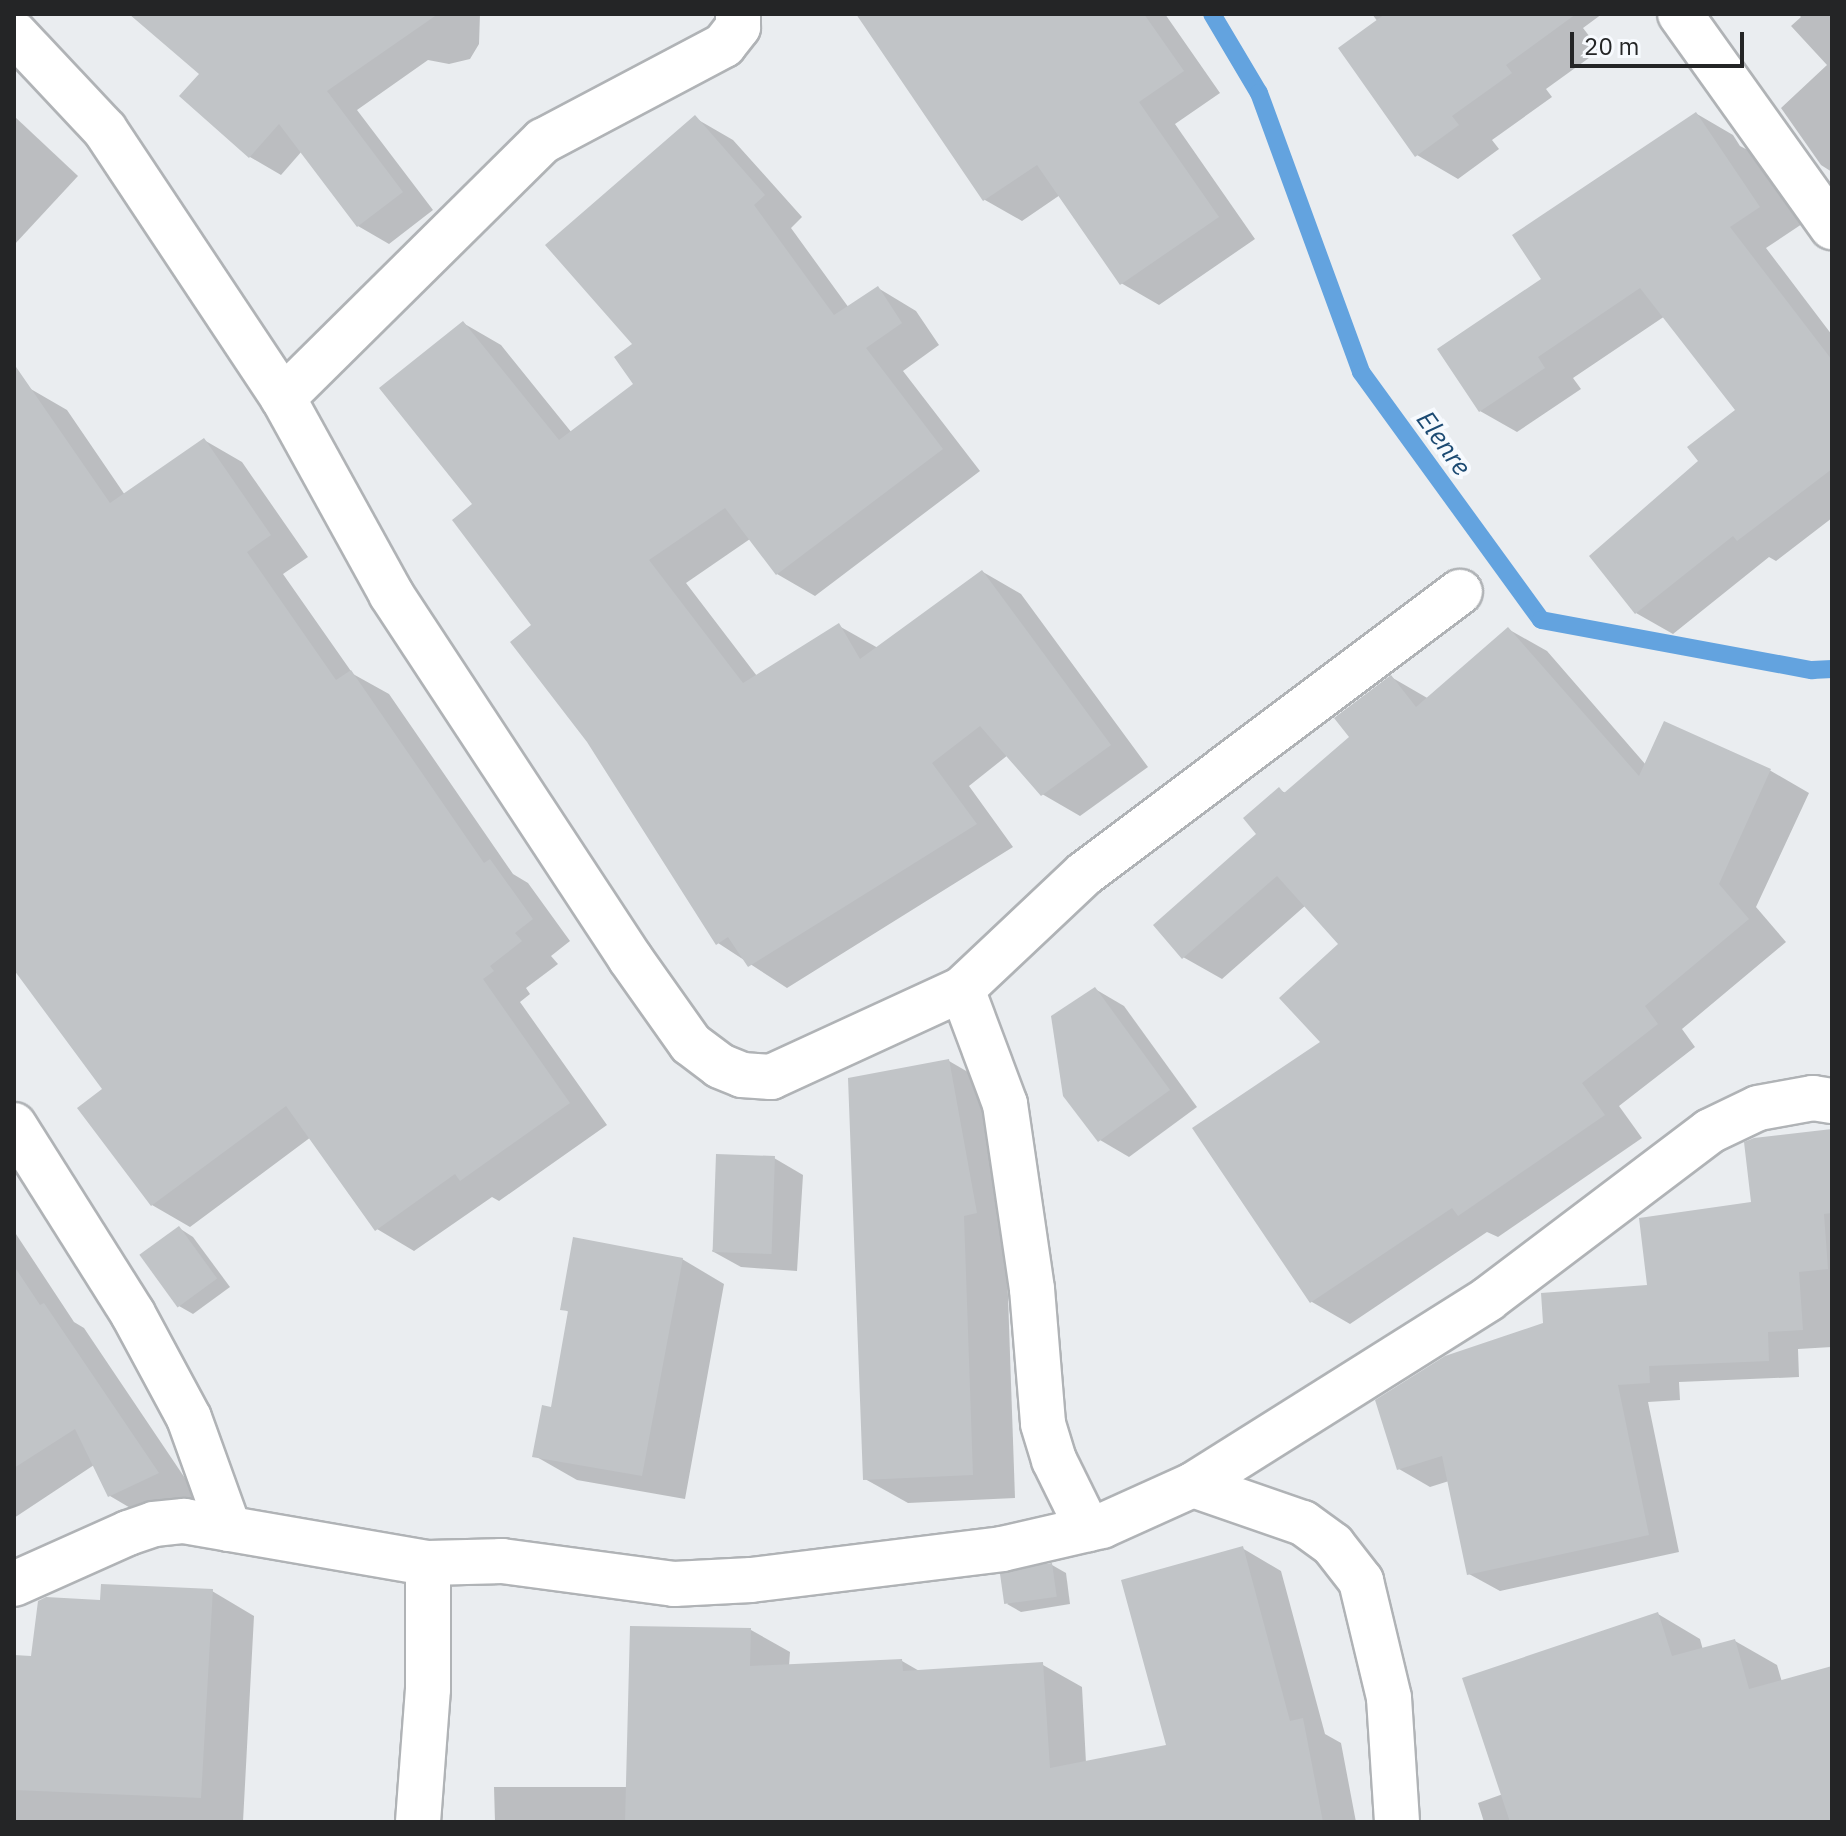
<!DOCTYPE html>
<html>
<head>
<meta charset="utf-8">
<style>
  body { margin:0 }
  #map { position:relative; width:1846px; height:1836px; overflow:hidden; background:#eaedf0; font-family:"IBM Plex Sans",sans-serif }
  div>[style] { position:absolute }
  .shadow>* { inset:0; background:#0003 }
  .stream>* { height:18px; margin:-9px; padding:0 9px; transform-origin:9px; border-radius:9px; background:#63a3df }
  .building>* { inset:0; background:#c1c4c7; transform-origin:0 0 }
  .roads { filter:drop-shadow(2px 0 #b0b3b6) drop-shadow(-2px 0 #b0b3b6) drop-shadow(0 2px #b0b3b6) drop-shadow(0 -2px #b0b3b6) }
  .street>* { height:44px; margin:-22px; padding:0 22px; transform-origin:22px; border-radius:22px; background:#fff }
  span { translate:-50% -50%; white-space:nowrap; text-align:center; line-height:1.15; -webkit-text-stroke:8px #f7fafe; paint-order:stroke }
  .water-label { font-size:26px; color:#1c4a72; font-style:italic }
  .frame { position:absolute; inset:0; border:16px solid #242526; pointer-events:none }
  .scale { position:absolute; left:1570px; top:32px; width:174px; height:36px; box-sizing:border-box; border:4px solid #242526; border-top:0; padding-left:10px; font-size:24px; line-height:28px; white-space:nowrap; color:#242526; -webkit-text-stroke:6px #f7fafe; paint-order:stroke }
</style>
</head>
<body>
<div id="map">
  <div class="shadow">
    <i style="clip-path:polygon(132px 14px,480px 14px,479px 44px,470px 59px,449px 64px,428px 60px,357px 110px,433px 210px,389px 244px,358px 226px,302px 151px,281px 175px,250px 157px,201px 74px)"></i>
    <i style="clip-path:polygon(858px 14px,1165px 14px,1220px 93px,1175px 124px,1255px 239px,1159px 305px,1121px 283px,1060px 195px,1022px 221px,985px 200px)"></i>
    <i style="clip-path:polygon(1372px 14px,1602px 14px,1583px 28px,1600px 50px,1546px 89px,1552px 97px,1492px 140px,1499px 149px,1458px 179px,1417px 155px,1378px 22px)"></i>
    <i style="clip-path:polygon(1798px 14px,1832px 14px,1832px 172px,1821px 165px,1781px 108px,1827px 65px,1791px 26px,1801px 17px)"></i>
    <i style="clip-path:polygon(1697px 114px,1733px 135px,1740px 146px,1778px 166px,1814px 216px,1766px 248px,1832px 335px,1832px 518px,1776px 561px,1769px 557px,1673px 634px,1636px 613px,1700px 462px,1738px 410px,1665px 316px,1573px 378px,1581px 389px,1517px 432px,1480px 411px,1543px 280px)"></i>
    <i style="clip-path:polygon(14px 116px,78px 176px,14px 245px)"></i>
    <i style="clip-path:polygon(695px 118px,733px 140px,802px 217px,791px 228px,849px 308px,878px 288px,916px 311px,939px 345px,903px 371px,980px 471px,815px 596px,777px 574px,750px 539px,686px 583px,757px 676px,839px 626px,878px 648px,983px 572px,1021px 594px,1148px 767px,1080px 816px,1042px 794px,1008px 755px,969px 786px,1013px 847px,787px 988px,718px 943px,534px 625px,475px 505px,463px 323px,501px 345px,572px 433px,636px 385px,635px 344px)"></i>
    <i style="clip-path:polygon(29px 388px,67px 410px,125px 495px,204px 440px,242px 462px,308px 557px,283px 574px,353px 674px,389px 694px,513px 874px,528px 883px,570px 941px,551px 956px,558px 964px,526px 988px,530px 994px,520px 1002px,607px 1125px,499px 1201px,492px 1197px,414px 1251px,377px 1229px,311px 1137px,190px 1227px,152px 1205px,105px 1090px,14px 967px,14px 398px)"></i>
    <i style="clip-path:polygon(1508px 629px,1547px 651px,1646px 765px,1665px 724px,1771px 771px,1809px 793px,1756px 907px,1786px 942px,1682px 1029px,1695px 1047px,1619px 1106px,1642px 1138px,1498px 1237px,1487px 1232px,1350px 1324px,1312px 1302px,1195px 1129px,1323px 1043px,1341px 944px,1306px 905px,1222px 979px,1183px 957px,1259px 834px,1279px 790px,1286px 793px,1352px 737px,1391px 677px,1429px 699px)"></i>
    <i style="clip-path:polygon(1095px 989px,1124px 1006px,1197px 1107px,1129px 1157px,1100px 1140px)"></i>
    <i style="clip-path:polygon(949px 1061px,992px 1086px,1006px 1239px,1015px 1498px,908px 1503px,865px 1479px)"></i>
    <i style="clip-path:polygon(1832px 1131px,1832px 1347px,1798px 1349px,1799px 1377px,1679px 1382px,1680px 1400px,1648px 1402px,1679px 1552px,1500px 1591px,1469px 1574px,1449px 1481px,1430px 1487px,1399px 1469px,1649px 1286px,1753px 1204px)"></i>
    <i style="clip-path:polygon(774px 1158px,803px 1175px,797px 1271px,741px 1267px,712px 1251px)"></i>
    <i style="clip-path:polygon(179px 1228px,193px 1237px,230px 1287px,193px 1314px,179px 1306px)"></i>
    <i style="clip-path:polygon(14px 1231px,74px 1322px,84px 1328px,197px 1496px,149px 1519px,110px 1496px,94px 1465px,14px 1518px)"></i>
    <i style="clip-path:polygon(682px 1259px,724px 1284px,685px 1499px,577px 1480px,535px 1456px,552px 1409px,570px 1313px,563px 1308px)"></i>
    <i style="clip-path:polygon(1242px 1548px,1281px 1571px,1325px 1734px,1341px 1743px,1356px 1822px,495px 1822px,494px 1787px,628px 1787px,751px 1630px,790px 1652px,789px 1666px,902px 1661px,921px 1672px,1043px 1665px,1082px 1687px,1086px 1763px,1169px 1747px)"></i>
    <i style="clip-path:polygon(1052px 1565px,1066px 1573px,1070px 1604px,1021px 1612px,1007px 1604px)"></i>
    <i style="clip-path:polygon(212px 1591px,254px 1616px,243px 1822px,14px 1822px,14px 1657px,33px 1658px,102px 1602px)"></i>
    <i style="clip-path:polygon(1658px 1614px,1700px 1639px,1703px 1650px,1735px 1641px,1777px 1665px,1782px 1682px,1832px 1668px,1832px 1822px,1484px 1822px,1478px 1803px,1503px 1794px)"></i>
  </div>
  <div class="stream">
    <i style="left:1212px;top:14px;width:92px;rotate:59.3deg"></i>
    <i style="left:1259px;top:93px;width:297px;rotate:69.9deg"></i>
    <i style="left:1361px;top:372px;width:306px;rotate:54deg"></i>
    <i style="left:1541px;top:620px;width:276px;rotate:10.5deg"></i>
    <i style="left:1812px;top:670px;width:20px;rotate:-3deg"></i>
  </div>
  <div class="building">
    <i style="clip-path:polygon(129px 14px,438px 14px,327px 91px,403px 192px,357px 227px,279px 124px,249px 158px,179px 96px,199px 74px)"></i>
    <i style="clip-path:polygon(856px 14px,1144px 14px,1184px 71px,1139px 102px,1219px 217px,1120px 285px,1037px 165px,983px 201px)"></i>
    <i style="clip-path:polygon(1385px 14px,1576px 14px,1506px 65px,1512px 73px,1452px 116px,1459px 125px,1415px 157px,1338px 48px)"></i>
    <i style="clip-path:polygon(1696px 112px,1760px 207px,1730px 227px,1832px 360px,1832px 469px,1737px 541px,1733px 536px,1635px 614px,1589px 556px,1698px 461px,1687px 447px,1735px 410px,1640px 288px,1538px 357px,1545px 368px,1479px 412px,1437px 349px,1541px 279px,1512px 235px)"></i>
    <i style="clip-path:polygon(695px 115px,765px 195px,754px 205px,834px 315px,878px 286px,902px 323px,866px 348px,943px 449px,776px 575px,725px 508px,649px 560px,743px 683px,839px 623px,860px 659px,982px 570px,1111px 745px,1041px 796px,980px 726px,932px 763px,977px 824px,748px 967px,728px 937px,716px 945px,587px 742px,510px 642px,531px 625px,452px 520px,472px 504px,379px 388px,463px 321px,559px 440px,633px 384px,614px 357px,632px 344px,545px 245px)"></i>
    <i style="clip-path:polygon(14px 364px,110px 503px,204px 438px,271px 535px,247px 552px,336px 680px,351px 670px,484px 863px,490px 859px,533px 919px,515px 933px,522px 941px,490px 966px,494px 971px,483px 979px,570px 1103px,460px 1181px,455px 1174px,375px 1231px,286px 1106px,151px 1206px,77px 1108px,102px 1089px,14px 970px)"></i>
    <i style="clip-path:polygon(1508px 627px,1639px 776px,1664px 721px,1771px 769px,1719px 884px,1749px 919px,1645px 1006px,1658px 1024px,1582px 1083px,1605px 1115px,1458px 1216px,1452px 1208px,1310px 1303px,1192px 1128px,1320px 1042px,1279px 998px,1338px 944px,1277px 876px,1182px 959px,1153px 925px,1256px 834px,1243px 818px,1279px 787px,1284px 793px,1349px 737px,1334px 718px,1391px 675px,1416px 707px)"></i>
    <i style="clip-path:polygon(1095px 987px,1170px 1090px,1098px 1142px,1063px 1096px,1051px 1016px)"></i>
    <i style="clip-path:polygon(949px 1059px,977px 1213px,964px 1216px,973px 1475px,863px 1480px,848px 1078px)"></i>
    <i style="clip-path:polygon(1832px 1129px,1832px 1213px,1824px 1214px,1828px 1269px,1799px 1272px,1803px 1330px,1768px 1332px,1769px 1361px,1649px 1366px,1650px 1383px,1618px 1385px,1649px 1535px,1467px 1575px,1442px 1456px,1397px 1470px,1375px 1400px,1445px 1356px,1543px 1323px,1541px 1293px,1647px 1285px,1639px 1218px,1751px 1202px,1744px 1142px,1754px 1138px)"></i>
    <i style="left:716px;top:1154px;width:59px;height:98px;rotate:2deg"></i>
    <i style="left:179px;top:1226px;width:65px;height:49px;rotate:54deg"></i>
    <i style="clip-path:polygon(573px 1237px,683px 1258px,642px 1476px,532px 1457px,542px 1405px,551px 1407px,568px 1311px,560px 1310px)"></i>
    <i style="clip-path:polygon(14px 1266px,40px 1305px,44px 1303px,159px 1473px,108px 1497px,75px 1429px,14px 1468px)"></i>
    <i style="clip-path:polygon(1243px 1546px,1290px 1721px,1303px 1718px,1323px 1822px,625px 1822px,630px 1626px,751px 1628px,750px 1666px,902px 1659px,903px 1671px,1043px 1662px,1050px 1768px,1166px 1745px,1121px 1580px)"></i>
    <i style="left:1052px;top:1563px;width:34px;height:53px;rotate:82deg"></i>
    <i style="clip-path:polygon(101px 1584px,213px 1589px,201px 1798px,14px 1790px,14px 1655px,31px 1656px,38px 1601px,46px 1597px,100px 1600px)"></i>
    <i style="clip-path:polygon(1658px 1612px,1672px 1656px,1735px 1639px,1749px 1689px,1832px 1666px,1832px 1822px,1510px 1822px,1462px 1678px)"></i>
  </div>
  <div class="roads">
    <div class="street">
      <i style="left:1680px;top:14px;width:262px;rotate:54.5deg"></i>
      <i style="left:14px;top:33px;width:133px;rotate:46.8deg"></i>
      <i style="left:105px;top:130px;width:322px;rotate:56.4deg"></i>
      <i style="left:283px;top:398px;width:224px;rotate:61.1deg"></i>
      <i style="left:391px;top:594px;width:435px;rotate:56.7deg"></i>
      <i style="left:630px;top:958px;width:105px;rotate:54.7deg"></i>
      <i style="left:691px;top:1044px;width:36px;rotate:37deg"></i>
      <i style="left:720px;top:1066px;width:24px;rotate:22deg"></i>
      <i style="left:742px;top:1075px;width:29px;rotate:4deg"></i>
      <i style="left:771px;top:1077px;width:210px;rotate:-24.7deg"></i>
      <i style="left:962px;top:989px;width:168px;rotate:-43.3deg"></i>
      <i style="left:1084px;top:874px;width:470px;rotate:-36.9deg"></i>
      <i style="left:283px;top:398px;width:366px;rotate:-44.7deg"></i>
      <i style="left:543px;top:141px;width:205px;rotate:-27.9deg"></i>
      <i style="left:724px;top:45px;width:23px;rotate:-52deg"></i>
      <i style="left:738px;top:27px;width:13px;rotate:-90deg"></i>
      <i style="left:962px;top:989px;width:123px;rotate:69.5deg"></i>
      <i style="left:1005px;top:1104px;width:187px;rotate:81.7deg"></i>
      <i style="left:1032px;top:1289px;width:135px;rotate:85.3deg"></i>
      <i style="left:1043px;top:1424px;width:38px;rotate:73deg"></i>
      <i style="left:1054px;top:1460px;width:77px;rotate:63.8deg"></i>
      <i style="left:14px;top:1125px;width:223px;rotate:57.8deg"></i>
      <i style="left:133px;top:1314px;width:118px;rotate:61.7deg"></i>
      <i style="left:189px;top:1418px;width:118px;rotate:70.2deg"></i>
      <i style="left:1193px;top:1485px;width:116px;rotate:19.1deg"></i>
      <i style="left:1303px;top:1523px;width:37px;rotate:36deg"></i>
      <i style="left:1333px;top:1545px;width:46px;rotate:52.1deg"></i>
      <i style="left:1361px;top:1581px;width:120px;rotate:76.5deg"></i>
      <i style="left:1389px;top:1698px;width:124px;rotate:86.3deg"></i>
      <i style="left:14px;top:1584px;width:125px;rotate:-24.1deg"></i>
      <i style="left:128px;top:1533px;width:28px;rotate:-19deg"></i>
      <i style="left:154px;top:1524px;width:30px;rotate:-6deg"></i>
      <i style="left:184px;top:1521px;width:248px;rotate:9.8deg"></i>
      <i style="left:428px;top:1563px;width:74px;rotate:-1.5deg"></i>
      <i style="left:502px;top:1561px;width:174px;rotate:7.6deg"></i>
      <i style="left:674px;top:1584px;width:77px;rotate:-3deg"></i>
      <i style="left:751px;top:1580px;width:253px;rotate:-7deg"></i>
      <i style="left:1002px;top:1549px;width:103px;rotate:-13deg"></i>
      <i style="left:1102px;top:1526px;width:100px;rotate:-24.3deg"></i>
      <i style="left:1193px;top:1485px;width:349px;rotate:-32.2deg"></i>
      <i style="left:1488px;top:1299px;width:278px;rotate:-37.1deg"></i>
      <i style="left:1710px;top:1131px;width:53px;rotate:-25.6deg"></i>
      <i style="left:1758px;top:1108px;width:56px;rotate:-10.3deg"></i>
      <i style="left:1813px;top:1098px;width:19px;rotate:9deg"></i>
      <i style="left:418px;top:1822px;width:133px;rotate:-85.7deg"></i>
      <i style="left:428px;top:1689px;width:126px;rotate:-90deg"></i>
    </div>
  </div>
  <div class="water-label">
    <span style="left:1444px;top:443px;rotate:54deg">Elenre</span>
  </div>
  <div class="frame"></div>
  <div class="scale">20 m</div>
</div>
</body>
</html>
